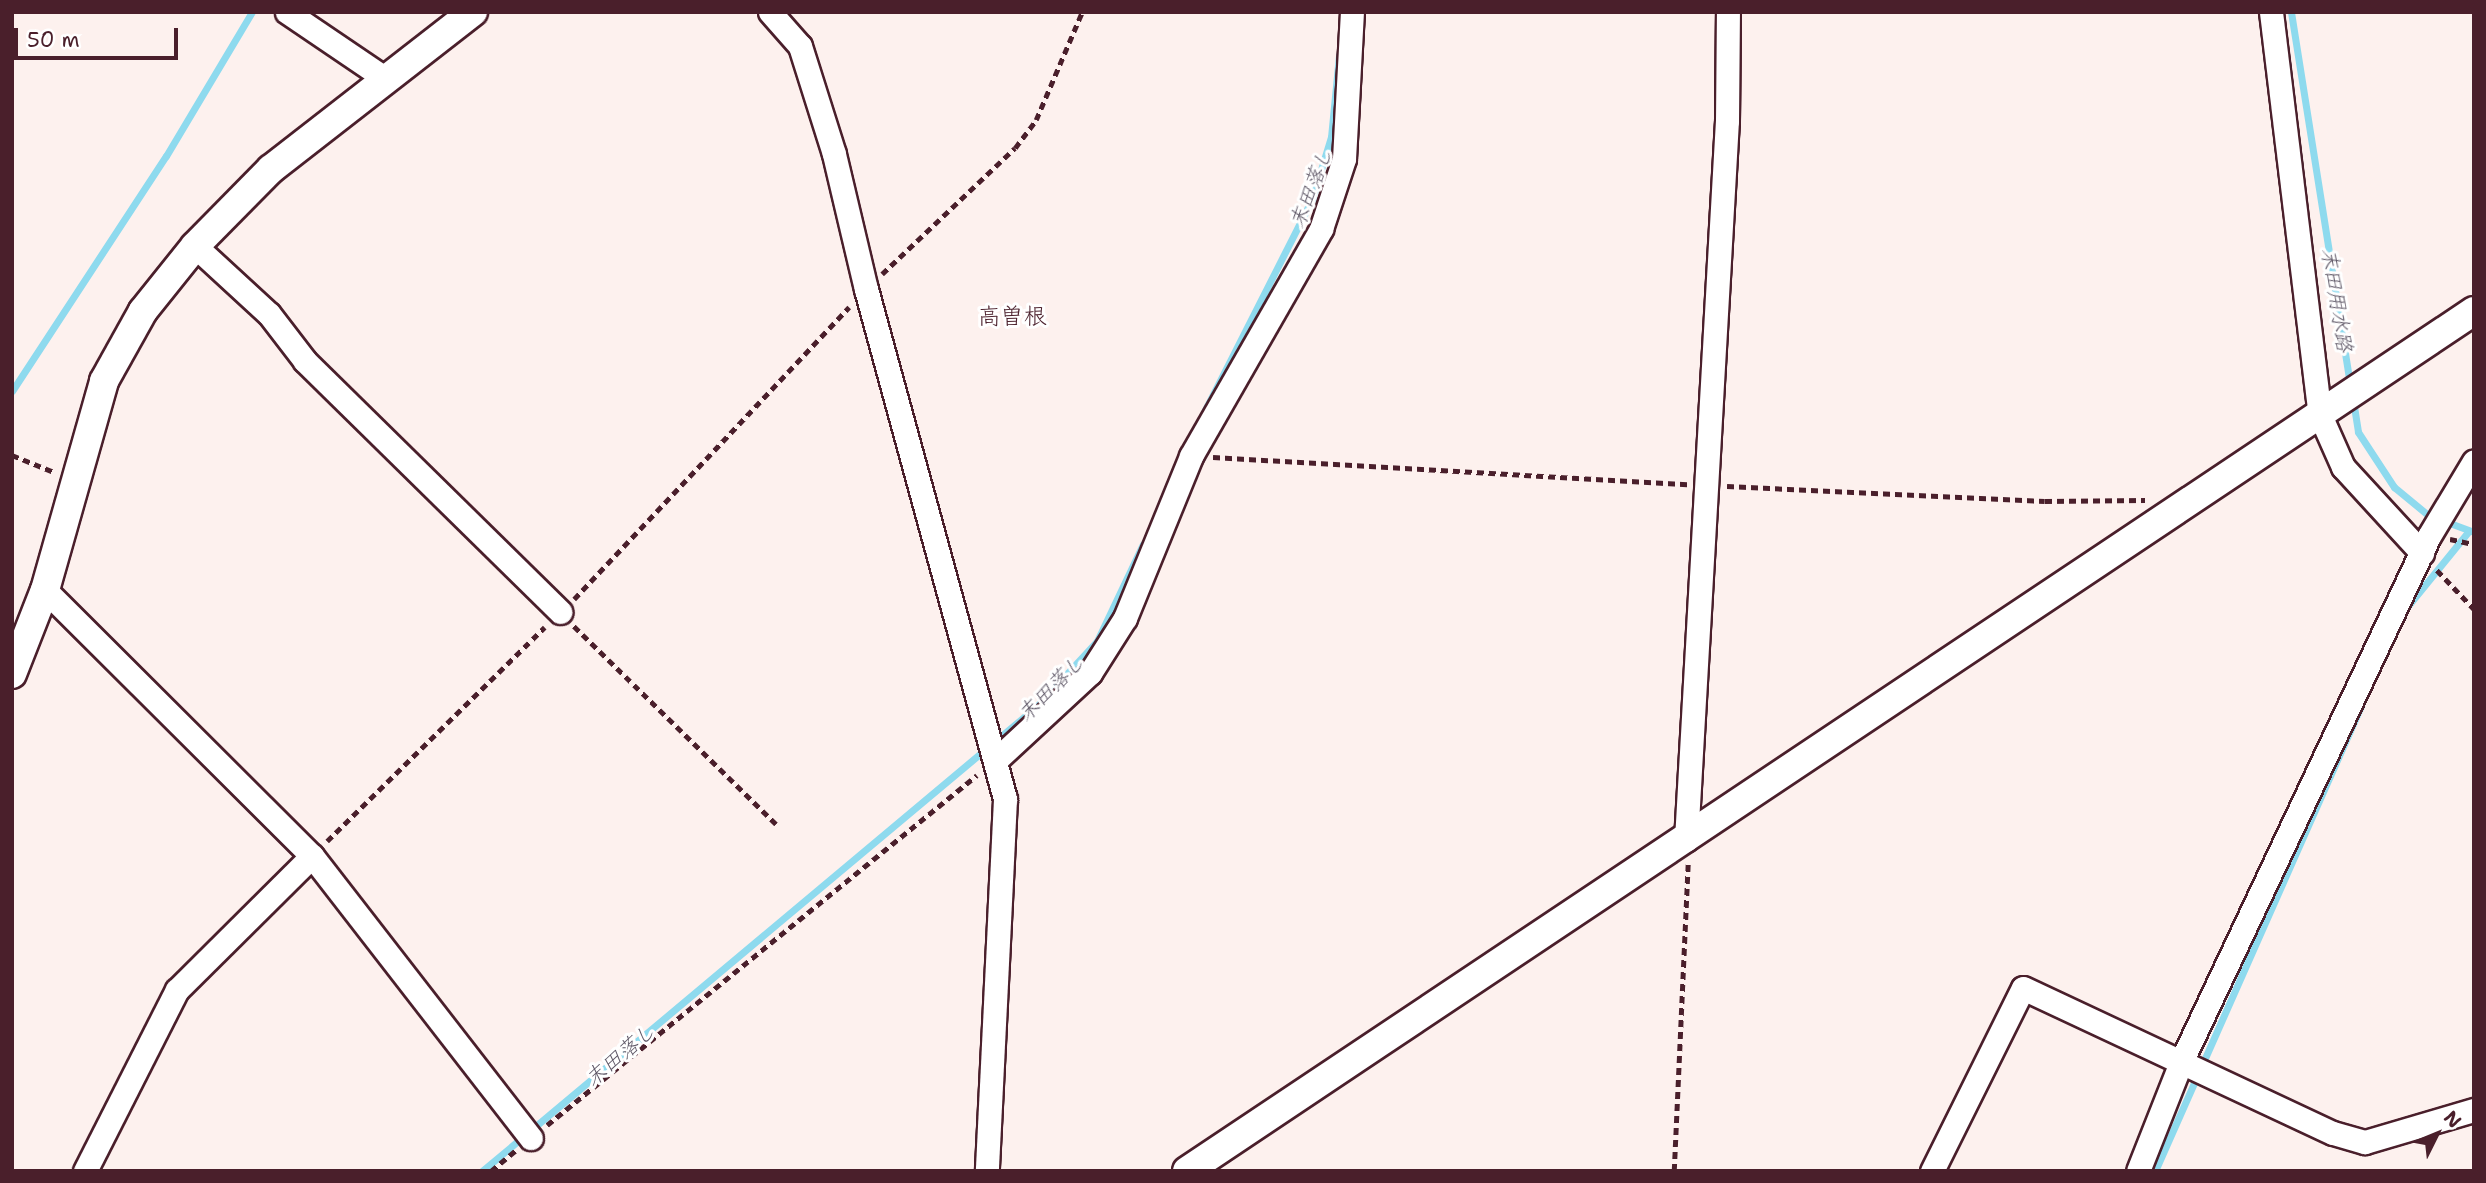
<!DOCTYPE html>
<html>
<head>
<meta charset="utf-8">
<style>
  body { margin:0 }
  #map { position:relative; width:2486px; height:1183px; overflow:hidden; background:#fdf1ee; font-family:"Shantell Sans","Klee One",sans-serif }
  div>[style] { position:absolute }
  .stream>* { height:7px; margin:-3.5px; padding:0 3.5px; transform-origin:3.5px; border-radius:3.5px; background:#8edaee }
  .path>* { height:4.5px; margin-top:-2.25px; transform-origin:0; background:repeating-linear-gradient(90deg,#4a1f2b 0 7px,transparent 0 12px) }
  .roads { filter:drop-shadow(2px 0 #4a1f2b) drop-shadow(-2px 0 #4a1f2b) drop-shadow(0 2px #4a1f2b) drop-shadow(0 -2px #4a1f2b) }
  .minor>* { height:23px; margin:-11.5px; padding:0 11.5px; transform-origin:11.5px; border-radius:11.5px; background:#fff }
  .tertiary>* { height:28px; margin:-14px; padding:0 14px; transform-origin:14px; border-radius:14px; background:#fff }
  span { translate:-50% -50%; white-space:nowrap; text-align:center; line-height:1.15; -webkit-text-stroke:6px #fff; paint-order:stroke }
  .water-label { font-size:21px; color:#5e5766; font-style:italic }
  .quarter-label { font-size:23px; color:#4a1f2b }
  .frame { position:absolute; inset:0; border:14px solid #4a1f2b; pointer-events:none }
  .north { position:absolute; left:2402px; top:1099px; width:70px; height:70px; -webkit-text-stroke:5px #fff; paint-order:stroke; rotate:47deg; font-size:19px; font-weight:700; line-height:28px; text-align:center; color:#4a1f2b }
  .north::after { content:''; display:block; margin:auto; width:24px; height:32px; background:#4a1f2b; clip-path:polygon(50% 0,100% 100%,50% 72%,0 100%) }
  .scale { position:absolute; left:14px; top:28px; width:164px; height:32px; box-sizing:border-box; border:4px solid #4a1f2b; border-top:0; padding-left:9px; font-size:21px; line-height:24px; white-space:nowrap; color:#4a1f2b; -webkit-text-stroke:5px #fff; paint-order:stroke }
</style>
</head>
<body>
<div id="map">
  <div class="stream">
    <i style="left:2291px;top:12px;width:378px;rotate:81deg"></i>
    <i style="left:12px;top:391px;width:281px;rotate:-56.8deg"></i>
    <i style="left:166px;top:156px;width:168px;rotate:-59.2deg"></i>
    <i style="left:2353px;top:400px;width:32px;rotate:81deg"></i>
    <i style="left:2358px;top:432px;width:66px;rotate:56.8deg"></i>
    <i style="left:2394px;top:487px;width:44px;rotate:39.5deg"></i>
    <i style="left:2428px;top:515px;width:49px;rotate:20.3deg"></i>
    <i style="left:1205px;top:410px;width:237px;rotate:-63.1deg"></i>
    <i style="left:1312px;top:199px;width:65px;rotate:-73deg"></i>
    <i style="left:1331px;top:137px;width:82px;rotate:-84.4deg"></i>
    <i style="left:2407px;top:607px;width:97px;rotate:-50.9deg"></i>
    <i style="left:482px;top:1171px;width:724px;rotate:-39.96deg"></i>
    <i style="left:1037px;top:706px;width:88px;rotate:-47.3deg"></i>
    <i style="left:1097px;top:641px;width:107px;rotate:-64.6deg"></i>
    <i style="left:2155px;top:1171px;width:509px;rotate:-66.11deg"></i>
  </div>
  <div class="path">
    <i style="left:882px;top:274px;width:183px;rotate:-43.5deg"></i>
    <i style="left:1015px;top:148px;width:35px;rotate:-53deg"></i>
    <i style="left:1036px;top:120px;width:117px;rotate:-66.9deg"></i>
    <i style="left:12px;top:455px;width:45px;rotate:22deg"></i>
    <i style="left:1213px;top:457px;width:475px;rotate:3.3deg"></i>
    <i style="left:1727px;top:486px;width:318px;rotate:2.7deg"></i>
    <i style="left:2045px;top:501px;width:100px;rotate:-0.6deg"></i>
    <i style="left:2450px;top:539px;width:25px;rotate:12deg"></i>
    <i style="left:2437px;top:570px;width:54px;rotate:46.5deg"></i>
    <i style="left:574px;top:599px;width:401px;rotate:-46.7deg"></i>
    <i style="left:574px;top:626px;width:283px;rotate:44.4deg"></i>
    <i style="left:327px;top:841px;width:305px;rotate:-44.5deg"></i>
    <i style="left:547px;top:1125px;width:554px;rotate:-39.14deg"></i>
    <i style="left:491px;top:1171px;width:33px;rotate:-40deg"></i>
    <i style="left:1674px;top:1171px;width:307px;rotate:-87.4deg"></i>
  </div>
  <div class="roads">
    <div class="minor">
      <i style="left:287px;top:12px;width:120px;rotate:34.1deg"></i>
      <i style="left:770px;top:12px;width:45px;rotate:48.6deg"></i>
      <i style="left:800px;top:46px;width:113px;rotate:72.5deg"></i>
      <i style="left:834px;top:154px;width:139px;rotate:76.7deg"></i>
      <i style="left:866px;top:289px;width:529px;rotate:74.75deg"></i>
      <i style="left:1005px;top:799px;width:372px;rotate:92.8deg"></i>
      <i style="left:2271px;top:12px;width:406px;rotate:83.1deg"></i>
      <i style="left:2320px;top:415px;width:57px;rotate:66.1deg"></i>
      <i style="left:2343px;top:467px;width:117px;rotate:47.4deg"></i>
      <i style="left:195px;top:246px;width:100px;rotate:42.6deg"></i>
      <i style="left:269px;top:314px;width:59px;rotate:52.5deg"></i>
      <i style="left:305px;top:361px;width:358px;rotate:44.5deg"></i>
      <i style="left:45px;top:590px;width:377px;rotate:44.9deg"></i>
      <i style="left:312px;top:856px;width:357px;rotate:52.2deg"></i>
      <i style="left:997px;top:759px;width:127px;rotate:-42.8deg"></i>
      <i style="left:1090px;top:673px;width:65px;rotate:-57.5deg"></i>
      <i style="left:1125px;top:618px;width:175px;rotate:-67.8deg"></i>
      <i style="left:1191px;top:456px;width:262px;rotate:-60.2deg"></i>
      <i style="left:1321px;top:229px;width:74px;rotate:-71.8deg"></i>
      <i style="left:1344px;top:159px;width:147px;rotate:-86.9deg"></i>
      <i style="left:1686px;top:840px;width:720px;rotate:-86.74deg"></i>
      <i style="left:1727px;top:121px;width:109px;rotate:-89.5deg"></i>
      <i style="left:85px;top:1171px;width:203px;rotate:-63.1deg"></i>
      <i style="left:177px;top:990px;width:190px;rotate:-44.8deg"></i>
      <i style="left:1932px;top:1171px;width:204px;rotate:-63.6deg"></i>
      <i style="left:2023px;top:988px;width:342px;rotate:25.1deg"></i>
      <i style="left:2333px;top:1133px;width:33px;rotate:16deg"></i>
      <i style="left:2365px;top:1142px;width:114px;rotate:-16.4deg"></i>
      <i style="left:2138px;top:1171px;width:119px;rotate:-68.4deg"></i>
      <i style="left:2182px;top:1060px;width:579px;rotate:-64.76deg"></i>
      <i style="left:2429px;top:536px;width:87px;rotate:-59deg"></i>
    </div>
    <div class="tertiary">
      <i style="left:12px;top:674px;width:90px;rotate:-68.6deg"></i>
      <i style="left:45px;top:590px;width:217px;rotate:-74.2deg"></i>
      <i style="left:104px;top:381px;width:80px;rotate:-60.9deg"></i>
      <i style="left:143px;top:311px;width:83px;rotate:-51.3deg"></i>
      <i style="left:195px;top:246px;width:108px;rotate:-45.4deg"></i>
      <i style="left:271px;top:169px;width:256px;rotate:-37.9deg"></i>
      <i style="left:1187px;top:1171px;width:1548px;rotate:-33.75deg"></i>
    </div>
  </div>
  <div class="water-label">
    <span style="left:1311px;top:188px;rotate:-69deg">末田落し</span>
    <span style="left:2337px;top:300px;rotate:81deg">末田用水路</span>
    <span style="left:1051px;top:688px;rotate:-45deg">末田落し</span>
    <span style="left:620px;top:1055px;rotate:-40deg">末田落し</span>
  </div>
  <div class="quarter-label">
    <span style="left:1012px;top:316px">高曽根</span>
  </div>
  <div class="frame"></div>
  <div class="north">N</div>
  <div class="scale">50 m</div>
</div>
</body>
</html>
